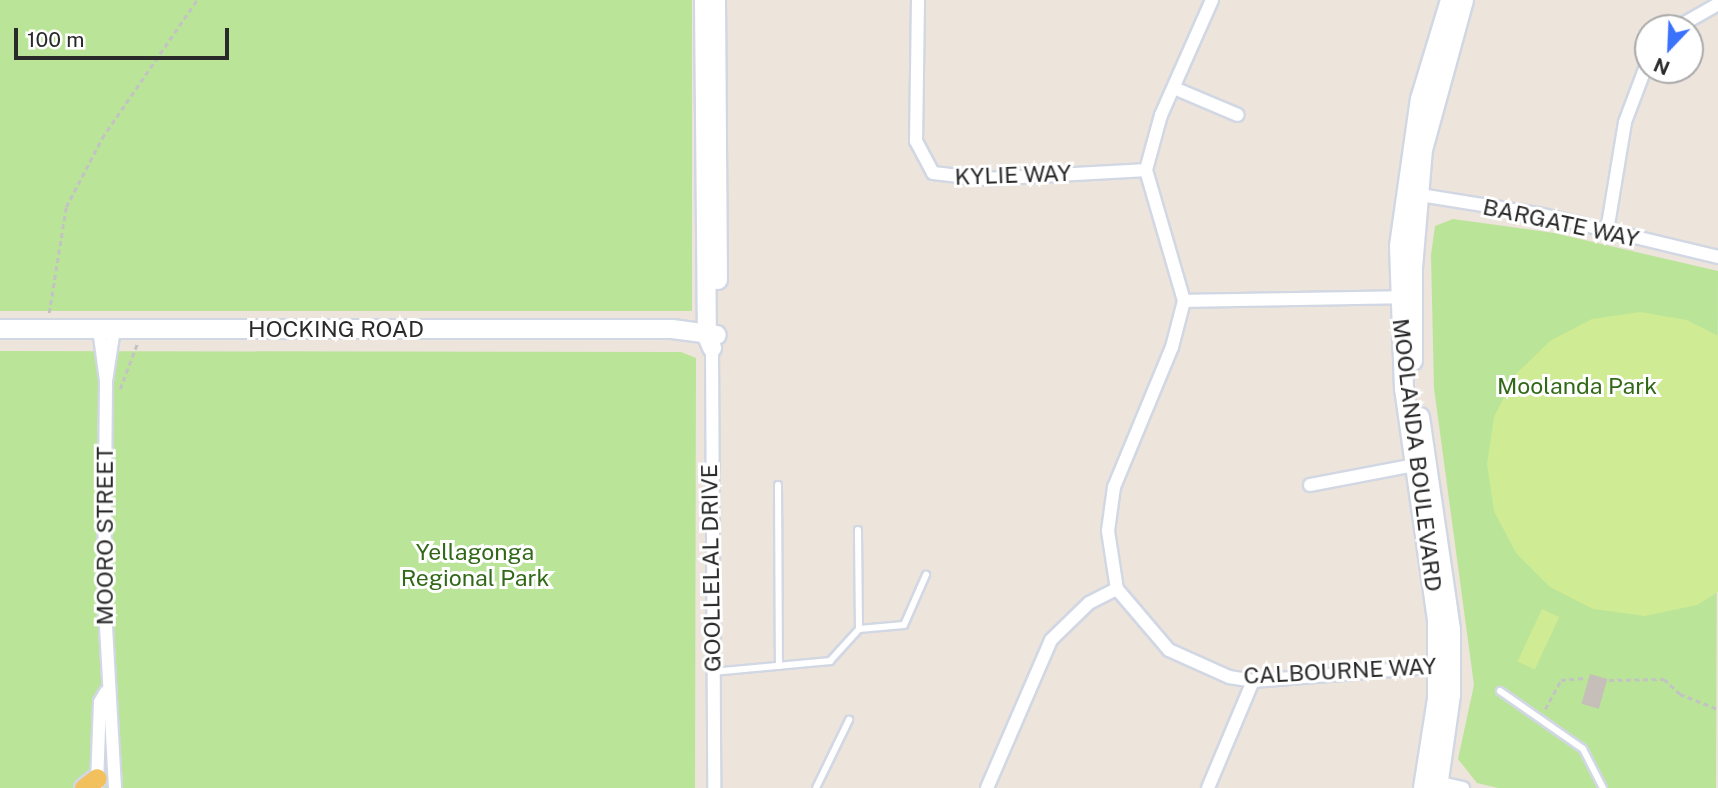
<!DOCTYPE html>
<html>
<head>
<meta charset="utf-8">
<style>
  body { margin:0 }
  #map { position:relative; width:1718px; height:788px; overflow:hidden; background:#ede4dc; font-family:"Public Sans",sans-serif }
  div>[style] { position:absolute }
  .green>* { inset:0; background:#bae498; transform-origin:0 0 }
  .pitch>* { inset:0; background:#cfeb94; transform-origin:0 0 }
  .building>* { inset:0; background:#c5beb9; transform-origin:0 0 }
  .path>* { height:2.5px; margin-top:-1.25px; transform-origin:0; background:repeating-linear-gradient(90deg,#c3c3c3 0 5px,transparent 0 8.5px) }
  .roads { filter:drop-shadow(2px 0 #d1d7e3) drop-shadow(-2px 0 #d1d7e3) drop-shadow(0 2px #d1d7e3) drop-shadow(0 -2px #d1d7e3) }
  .lane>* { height:6px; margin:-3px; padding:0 3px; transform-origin:3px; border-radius:3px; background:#fff }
  .street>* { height:12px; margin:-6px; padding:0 6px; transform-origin:6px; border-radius:6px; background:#fff }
  .secondary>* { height:18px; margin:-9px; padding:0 9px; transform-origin:9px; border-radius:9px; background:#fff }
  .primary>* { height:19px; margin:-9.5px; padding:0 9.5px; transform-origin:9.5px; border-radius:9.5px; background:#f2c05c }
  span { translate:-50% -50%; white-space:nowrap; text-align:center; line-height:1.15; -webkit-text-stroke:6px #fff; paint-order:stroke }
  .street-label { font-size:23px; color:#2a2a2a }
  .park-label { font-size:23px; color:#326919 }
  .north { position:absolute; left:1634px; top:14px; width:70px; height:70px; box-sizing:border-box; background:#fff; border:2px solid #aaa; border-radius:50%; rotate:203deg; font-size:19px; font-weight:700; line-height:28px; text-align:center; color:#2a2a2a }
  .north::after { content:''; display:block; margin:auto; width:24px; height:32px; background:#3a72fc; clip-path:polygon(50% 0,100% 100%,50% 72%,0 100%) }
  .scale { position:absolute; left:14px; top:28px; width:215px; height:32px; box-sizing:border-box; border:4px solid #2a2a2a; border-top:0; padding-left:9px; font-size:21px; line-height:24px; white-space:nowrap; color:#2a2a2a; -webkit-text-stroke:5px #fff; paint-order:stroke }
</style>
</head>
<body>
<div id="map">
  <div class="green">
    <i style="left:0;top:0;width:692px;height:311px"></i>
    <i style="clip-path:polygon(1453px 219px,1554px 233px,1718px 271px,1716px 788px,1498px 788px,1477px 783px,1458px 759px,1474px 685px,1434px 388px,1431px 255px,1435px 226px)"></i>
    <i style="clip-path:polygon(0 351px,681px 352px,696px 358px,695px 788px,0 788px)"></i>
  </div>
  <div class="pitch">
    <i style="clip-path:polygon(1640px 312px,1687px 320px,1718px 336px,1718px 592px,1697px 605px,1645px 616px,1593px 609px,1550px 587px,1516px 553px,1494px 511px,1487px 464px,1494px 417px,1516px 374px,1550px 341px,1592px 319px)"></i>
    <i style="left:1542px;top:609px;width:19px;height:58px;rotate:25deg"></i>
  </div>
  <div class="building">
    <i style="left:1590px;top:674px;width:18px;height:31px;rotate:16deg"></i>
  </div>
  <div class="path">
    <i style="left:49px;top:313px;width:107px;rotate:-80.9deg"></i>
    <i style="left:66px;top:207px;width:78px;rotate:-62.4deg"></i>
    <i style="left:102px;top:138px;width:168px;rotate:-55.5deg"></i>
    <i style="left:120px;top:389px;width:48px;rotate:-69.3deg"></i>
    <i style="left:1609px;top:680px;width:55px;rotate:-1deg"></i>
    <i style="left:1664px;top:679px;width:22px;rotate:43deg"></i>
    <i style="left:1680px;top:694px;width:41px;rotate:21.5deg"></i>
    <i style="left:1545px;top:709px;width:33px;rotate:-61deg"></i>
    <i style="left:1561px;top:680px;width:25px;rotate:-5deg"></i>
  </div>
  <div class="roads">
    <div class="lane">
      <i style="left:778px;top:485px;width:181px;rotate:89.7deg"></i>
      <i style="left:859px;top:629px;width:45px;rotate:-5.1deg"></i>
      <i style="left:904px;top:625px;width:55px;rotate:-66.3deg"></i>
      <i style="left:712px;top:672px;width:119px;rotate:-5.3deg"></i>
      <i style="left:830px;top:661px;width:43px;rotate:-47.8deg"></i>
      <i style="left:859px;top:629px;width:99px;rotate:-90.6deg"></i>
      <i style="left:1500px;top:691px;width:101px;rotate:34.9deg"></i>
      <i style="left:1583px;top:749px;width:44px;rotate:62.9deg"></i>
      <i style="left:816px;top:788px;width:76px;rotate:-64.1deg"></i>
    </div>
    <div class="street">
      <i style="left:918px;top:0;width:141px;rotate:90.8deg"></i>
      <i style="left:916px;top:141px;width:36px;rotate:62deg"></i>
      <i style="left:933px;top:173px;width:53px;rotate:6.5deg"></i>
      <i style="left:986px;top:179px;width:160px;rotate:-3.2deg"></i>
      <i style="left:1212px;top:0;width:126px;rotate:113.9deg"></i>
      <i style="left:1161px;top:115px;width:57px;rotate:105.3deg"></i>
      <i style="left:1146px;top:170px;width:136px;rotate:73.8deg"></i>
      <i style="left:1184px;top:301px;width:48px;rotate:104.6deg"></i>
      <i style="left:1172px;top:347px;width:152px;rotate:112.5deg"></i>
      <i style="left:1114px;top:487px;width:44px;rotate:97.8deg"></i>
      <i style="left:1108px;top:531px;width:59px;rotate:81.2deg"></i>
      <i style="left:1117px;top:589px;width:80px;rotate:49.6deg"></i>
      <i style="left:1169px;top:650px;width:66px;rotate:24.2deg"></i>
      <i style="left:1229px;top:677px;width:24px;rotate:9deg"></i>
      <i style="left:1253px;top:681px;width:190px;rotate:-4.5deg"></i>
      <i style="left:1676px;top:28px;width:48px;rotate:-29.7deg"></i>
      <i style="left:1174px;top:88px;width:69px;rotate:22.9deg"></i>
      <i style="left:1414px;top:194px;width:127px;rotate:9.1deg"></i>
      <i style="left:1539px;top:214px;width:184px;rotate:13.5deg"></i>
      <i style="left:1607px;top:231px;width:110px;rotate:-80.6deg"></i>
      <i style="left:1625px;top:122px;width:65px;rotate:-69.3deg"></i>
      <i style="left:1184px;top:301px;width:225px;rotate:-1deg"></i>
      <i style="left:99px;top:329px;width:52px;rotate:82.3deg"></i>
      <i style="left:114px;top:329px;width:53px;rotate:98.7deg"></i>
      <i style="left:106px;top:381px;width:210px;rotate:90.5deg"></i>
      <i style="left:104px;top:591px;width:197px;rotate:86.8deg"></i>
      <i style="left:712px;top:348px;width:440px;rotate:89.7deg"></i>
      <i style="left:1310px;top:485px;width:112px;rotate:-10.8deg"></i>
      <i style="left:1432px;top:781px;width:32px;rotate:13deg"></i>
      <i style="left:97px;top:784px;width:82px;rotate:-87.9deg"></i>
      <i style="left:100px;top:702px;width:12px;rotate:-59deg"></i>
      <i style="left:987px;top:788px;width:161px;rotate:-66.6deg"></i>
      <i style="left:1051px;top:640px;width:53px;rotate:-44.2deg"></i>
      <i style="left:1089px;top:603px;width:31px;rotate:-27deg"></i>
      <i style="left:1208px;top:788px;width:116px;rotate:-67.2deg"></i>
    </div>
    <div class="secondary">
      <i style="left:704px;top:0;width:336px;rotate:89.5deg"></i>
      <i style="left:707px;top:336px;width:13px;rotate:67deg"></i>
      <i style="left:716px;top:0;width:280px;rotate:89.6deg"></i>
      <i style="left:0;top:329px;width:672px"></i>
      <i style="left:672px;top:329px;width:45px;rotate:7.6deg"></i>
      <i style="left:1413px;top:361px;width:93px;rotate:-90deg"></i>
      <i style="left:1413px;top:268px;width:118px;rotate:-85.2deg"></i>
      <i style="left:1423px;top:150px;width:156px;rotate:-74.7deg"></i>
      <i style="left:1420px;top:417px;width:215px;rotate:81.7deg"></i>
      <i style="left:1451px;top:630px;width:65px;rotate:90deg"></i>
      <i style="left:1451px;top:695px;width:94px;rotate:98deg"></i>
      <i style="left:1423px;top:788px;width:90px;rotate:-81.1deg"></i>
      <i style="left:1437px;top:699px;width:79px;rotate:-90deg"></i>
      <i style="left:1437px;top:620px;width:233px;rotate:-98.1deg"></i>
      <i style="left:1404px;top:389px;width:143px;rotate:-92deg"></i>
      <i style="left:1399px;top:246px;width:148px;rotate:-81.9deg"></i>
      <i style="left:1420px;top:99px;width:103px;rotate:-73.1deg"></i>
    </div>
    <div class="primary">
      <i style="left:84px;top:788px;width:16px;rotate:-38deg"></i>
    </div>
  </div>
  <div class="street-label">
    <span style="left:1013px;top:175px;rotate:-2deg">KYLIE WAY</span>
    <span style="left:1561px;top:223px;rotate:12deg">BARGATE WAY</span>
    <span style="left:336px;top:329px">HOCKING ROAD</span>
    <span style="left:1417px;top:455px;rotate:83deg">MOOLANDA BOULEVARD</span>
    <span style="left:105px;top:536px;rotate:-90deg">MOORO STREET</span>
    <span style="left:711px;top:568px;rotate:-91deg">GOOLLELAL DRIVE</span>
    <span style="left:1340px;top:671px;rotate:-3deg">CALBOURNE WAY</span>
  </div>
  <div class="park-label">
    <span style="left:1577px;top:386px">Moolanda Park</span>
    <span style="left:475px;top:565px">Yellagonga<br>Regional Park</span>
  </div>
  <div class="north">N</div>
  <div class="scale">100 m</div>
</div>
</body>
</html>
